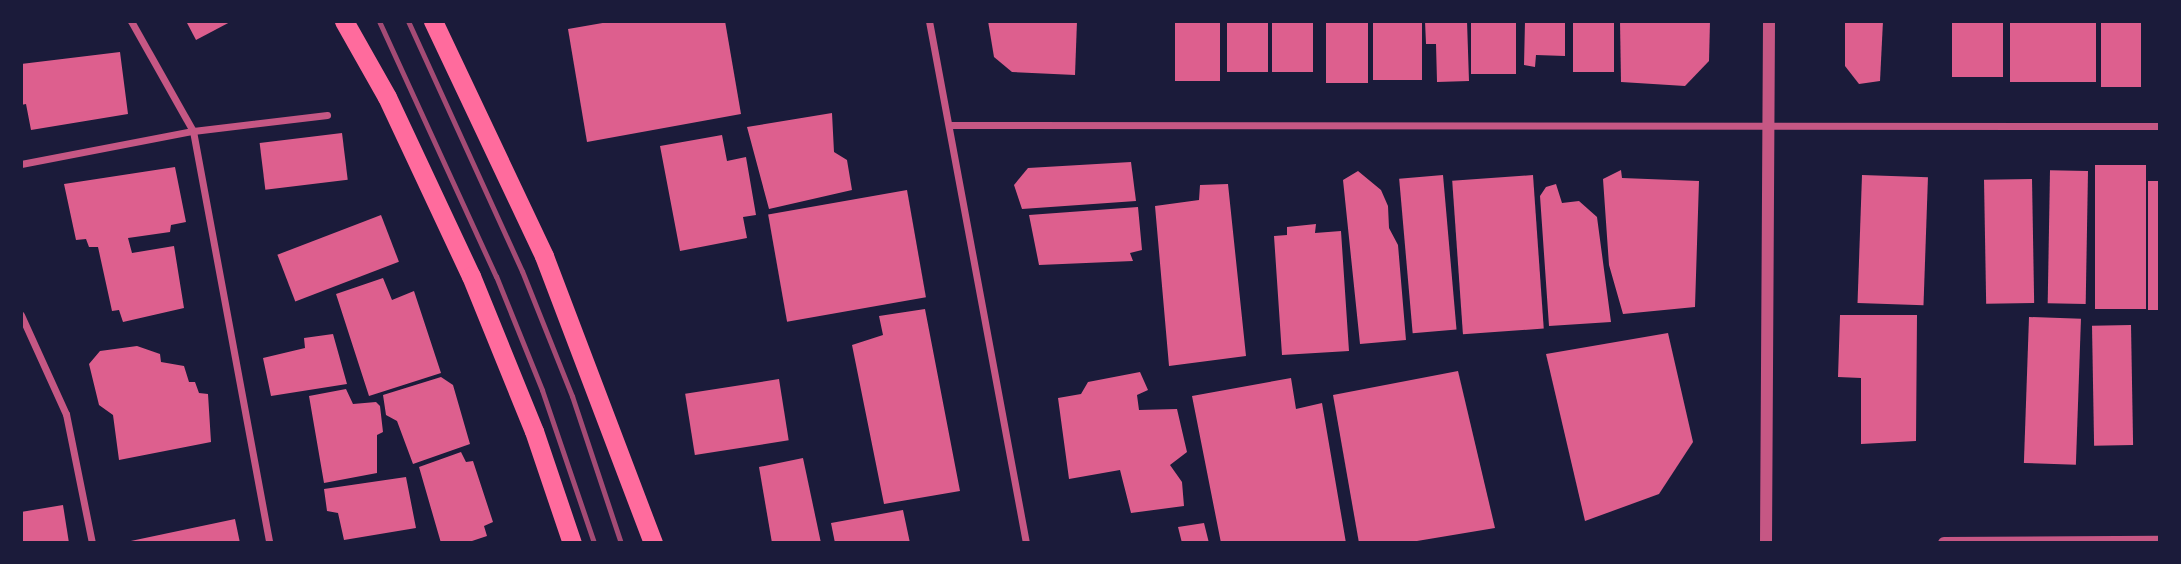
<!DOCTYPE html>
<html>
<head>
<meta charset="utf-8">
<style>
  body { margin:0 }
  #map { position:relative; width:2181px; height:564px; overflow:hidden; background:#1b1b3a; font-family:"Archivo Narrow",sans-serif }
  div>[style] { position:absolute }
  .building>* { inset:0; background:#dd5f8e; transform-origin:0 0 }
  .minor>* { height:7px; margin:-3.5px; padding:0 3.5px; transform-origin:3.5px; border-radius:3.5px; background:#c65784 }
  .tertiary>* { height:12px; margin:-6px; padding:0 6px; transform-origin:6px; border-radius:6px; background:#c65784 }
  .trunk>* { height:19px; margin:-9.5px; padding:0 9.5px; transform-origin:9.5px; border-radius:9.5px; background:#ff6b9d }
  .rail>* { height:5px; margin:-2.5px; padding:0 2.5px; transform-origin:2.5px; border-radius:2.5px; background:#a44b75 }
  span { translate:-50% -50%; white-space:nowrap; text-align:center; line-height:1.15; -webkit-text-stroke:7px #1b1b3a; paint-order:stroke }
  .frame { position:absolute; inset:0; border:23px solid #1b1b3a; pointer-events:none }
</style>
</head>
<body>
<div id="map">
  <div class="building">
    <i style="clip-path:polygon(186px 21px,232px 21px,196px 40px)"></i>
    <i style="clip-path:polygon(614px 21px,725px 21px,741px 114px,587px 142px,568px 29px)"></i>
    <i style="clip-path:polygon(988px 21px,1077px 21px,1075px 75px,1012px 72px,994px 57px)"></i>
    <i style="left:1175px;top:21px;width:45px;height:60px"></i>
    <i style="left:1227px;top:21px;width:41px;height:51px"></i>
    <i style="left:1272px;top:21px;width:41px;height:51px"></i>
    <i style="left:1326px;top:21px;width:42px;height:62px"></i>
    <i style="left:1373px;top:21px;width:49px;height:59px"></i>
    <i style="clip-path:polygon(1425px 21px,1467px 21px,1469px 81px,1437px 82px,1436px 44px,1426px 44px)"></i>
    <i style="left:1471px;top:21px;width:45px;height:53px"></i>
    <i style="clip-path:polygon(1525px 21px,1565px 21px,1565px 56px,1536px 55px,1535px 67px,1524px 65px)"></i>
    <i style="left:1573px;top:21px;width:41px;height:51px"></i>
    <i style="clip-path:polygon(1620px 21px,1710px 21px,1709px 61px,1685px 86px,1621px 82px)"></i>
    <i style="clip-path:polygon(1845px 21px,1883px 21px,1880px 81px,1859px 84px,1845px 66px)"></i>
    <i style="left:1952px;top:21px;width:51px;height:56px"></i>
    <i style="left:2010px;top:21px;width:86px;height:61px"></i>
    <i style="left:2101px;top:21px;width:40px;height:66px"></i>
    <i style="clip-path:polygon(120px 52px,128px 114px,31px 130px,26px 104px,21px 105px,21px 64px)"></i>
    <i style="clip-path:polygon(832px 113px,834px 152px,847px 160px,852px 190px,769px 209px,747px 127px)"></i>
    <i style="left:342px;top:133px;width:47px;height:83px;rotate:83deg"></i>
    <i style="clip-path:polygon(722px 135px,727px 161px,746px 157px,756px 215px,743px 217px,747px 238px,680px 251px,660px 146px)"></i>
    <i style="clip-path:polygon(1131px 162px,1136px 201px,1022px 209px,1014px 185px,1028px 168px)"></i>
    <i style="left:2095px;top:165px;width:51px;height:144px"></i>
    <i style="clip-path:polygon(175px 167px,186px 222px,171px 225px,170px 232px,128px 238px,132px 253px,174px 246px,184px 308px,123px 322px,119px 310px,112px 311px,98px 247px,89px 247px,86px 239px,76px 240px,64px 184px)"></i>
    <i style="clip-path:polygon(1621px 170px,1622px 178px,1699px 181px,1695px 307px,1623px 314px,1609px 265px,1603px 179px)"></i>
    <i style="clip-path:polygon(1358px 171px,1381px 190px,1388px 206px,1389px 228px,1398px 245px,1406px 340px,1360px 344px,1343px 180px)"></i>
    <i style="left:2088px;top:171px;width:133px;height:38px;rotate:91deg"></i>
    <i style="left:1443px;top:175px;width:155px;height:44px;rotate:85deg"></i>
    <i style="left:1533px;top:175px;width:154px;height:81px;rotate:86deg"></i>
    <i style="left:1862px;top:175px;width:66px;height:128px;rotate:2deg"></i>
    <i style="left:2032px;top:179px;width:124px;height:48px;rotate:89deg"></i>
    <i style="left:2148px;top:181px;width:12px;height:129px"></i>
    <i style="clip-path:polygon(1228px 184px,1246px 356px,1169px 366px,1155px 206px,1199px 200px,1200px 185px)"></i>
    <i style="clip-path:polygon(1556px 184px,1562px 203px,1579px 201px,1597px 217px,1611px 322px,1549px 326px,1540px 196px,1546px 187px)"></i>
    <i style="left:907px;top:190px;width:109px;height:141px;rotate:80deg"></i>
    <i style="clip-path:polygon(1138px 207px,1142px 250px,1130px 253px,1133px 261px,1039px 265px,1029px 215px)"></i>
    <i style="left:381px;top:215px;width:50px;height:111px;rotate:69deg"></i>
    <i style="clip-path:polygon(1316px 224px,1315px 233px,1341px 231px,1349px 351px,1282px 355px,1274px 236px,1287px 235px,1287px 227px)"></i>
    <i style="clip-path:polygon(383px 278px,392px 300px,414px 291px,441px 373px,369px 396px,336px 294px)"></i>
    <i style="clip-path:polygon(925px 309px,960px 491px,884px 504px,852px 345px,883px 335px,879px 316px)"></i>
    <i style="clip-path:polygon(1840px 315px,1917px 315px,1916px 441px,1861px 444px,1861px 378px,1838px 377px)"></i>
    <i style="left:2029px;top:317px;width:52px;height:146px;rotate:2deg"></i>
    <i style="left:2131px;top:325px;width:120px;height:39px;rotate:89deg"></i>
    <i style="clip-path:polygon(1668px 333px,1693px 442px,1659px 494px,1585px 521px,1546px 354px)"></i>
    <i style="clip-path:polygon(333px 334px,347px 384px,271px 396px,263px 358px,305px 348px,304px 338px)"></i>
    <i style="clip-path:polygon(137px 346px,160px 354px,161px 362px,184px 366px,189px 382px,195px 382px,199px 393px,208px 394px,211px 442px,119px 460px,113px 415px,99px 405px,89px 364px,100px 351px)"></i>
    <i style="clip-path:polygon(1458px 371px,1495px 528px,1405px 543px,1359px 543px,1333px 395px)"></i>
    <i style="clip-path:polygon(1140px 372px,1148px 390px,1137px 395px,1139px 410px,1177px 409px,1187px 452px,1170px 465px,1182px 482px,1184px 506px,1131px 513px,1120px 470px,1069px 479px,1058px 398px,1081px 394px,1088px 382px)"></i>
    <i style="clip-path:polygon(441px 377px,453px 385px,470px 444px,413px 464px,397px 421px,386px 415px,383px 395px)"></i>
    <i style="clip-path:polygon(1291px 378px,1296px 409px,1322px 403px,1346px 543px,1221px 543px,1192px 396px)"></i>
    <i style="left:779px;top:379px;width:62px;height:95px;rotate:81deg"></i>
    <i style="clip-path:polygon(346px 389px,353px 404px,376px 402px,380px 406px,383px 432px,377px 435px,377px 473px,324px 483px,309px 396px)"></i>
    <i style="clip-path:polygon(461px 452px,466px 462px,473px 461px,493px 522px,484px 526px,487px 536px,466px 543px,441px 543px,419px 467px)"></i>
    <i style="clip-path:polygon(803px 458px,821px 543px,772px 543px,759px 467px)"></i>
    <i style="clip-path:polygon(406px 477px,416px 528px,344px 540px,338px 513px,327px 511px,324px 489px)"></i>
    <i style="clip-path:polygon(63px 505px,69px 543px,21px 543px,21px 512px)"></i>
    <i style="clip-path:polygon(903px 510px,910px 543px,835px 543px,831px 523px)"></i>
    <i style="clip-path:polygon(235px 519px,240px 543px,126px 543px,126px 542px)"></i>
    <i style="clip-path:polygon(1204px 523px,1209px 543px,1182px 543px,1178px 527px)"></i>
  </div>
  <div class="minor">
    <i style="left:131px;top:21px;width:126px;rotate:60.6deg"></i>
    <i style="left:193px;top:131px;width:419px;rotate:79.5deg"></i>
    <i style="left:929px;top:21px;width:531px;rotate:79.47deg"></i>
    <i style="left:949px;top:125px;width:1211px;rotate:0.05deg"></i>
    <i style="left:21px;top:164px;width:175px;rotate:-10.9deg"></i>
    <i style="left:193px;top:131px;width:135px;rotate:-6.8deg"></i>
    <i style="left:21px;top:315px;width:109px;rotate:65.6deg"></i>
    <i style="left:66px;top:414px;width:132px;rotate:78.6deg"></i>
  </div>
  <div class="tertiary">
    <i style="left:1766px;top:543px;width:522px;rotate:-89.67deg"></i>
    <i style="left:1944px;top:543px;width:216px;rotate:-0.3deg"></i>
  </div>
  <div class="trunk">
    <i style="left:344px;top:21px;width:87px;rotate:60.5deg"></i>
    <i style="left:387px;top:97px;width:198px;rotate:64.9deg"></i>
    <i style="left:471px;top:276px;width:167px;rotate:67.9deg"></i>
    <i style="left:534px;top:431px;width:118px;rotate:71.3deg"></i>
    <i style="left:433px;top:21px;width:260px;rotate:64.7deg"></i>
    <i style="left:544px;top:256px;width:307px;rotate:69.2deg"></i>
  </div>
  <div class="rail">
    <i style="left:379px;top:21px;width:281px;rotate:65.4deg"></i>
    <i style="left:496px;top:276px;width:123px;rotate:68deg"></i>
    <i style="left:542px;top:390px;width:162px;rotate:71.2deg"></i>
    <i style="left:408px;top:21px;width:275px;rotate:65.5deg"></i>
    <i style="left:522px;top:271px;width:135px;rotate:68.2deg"></i>
    <i style="left:572px;top:396px;width:155px;rotate:71.6deg"></i>
  </div>
  <div class="frame"></div>
</div>
</body>
</html>
